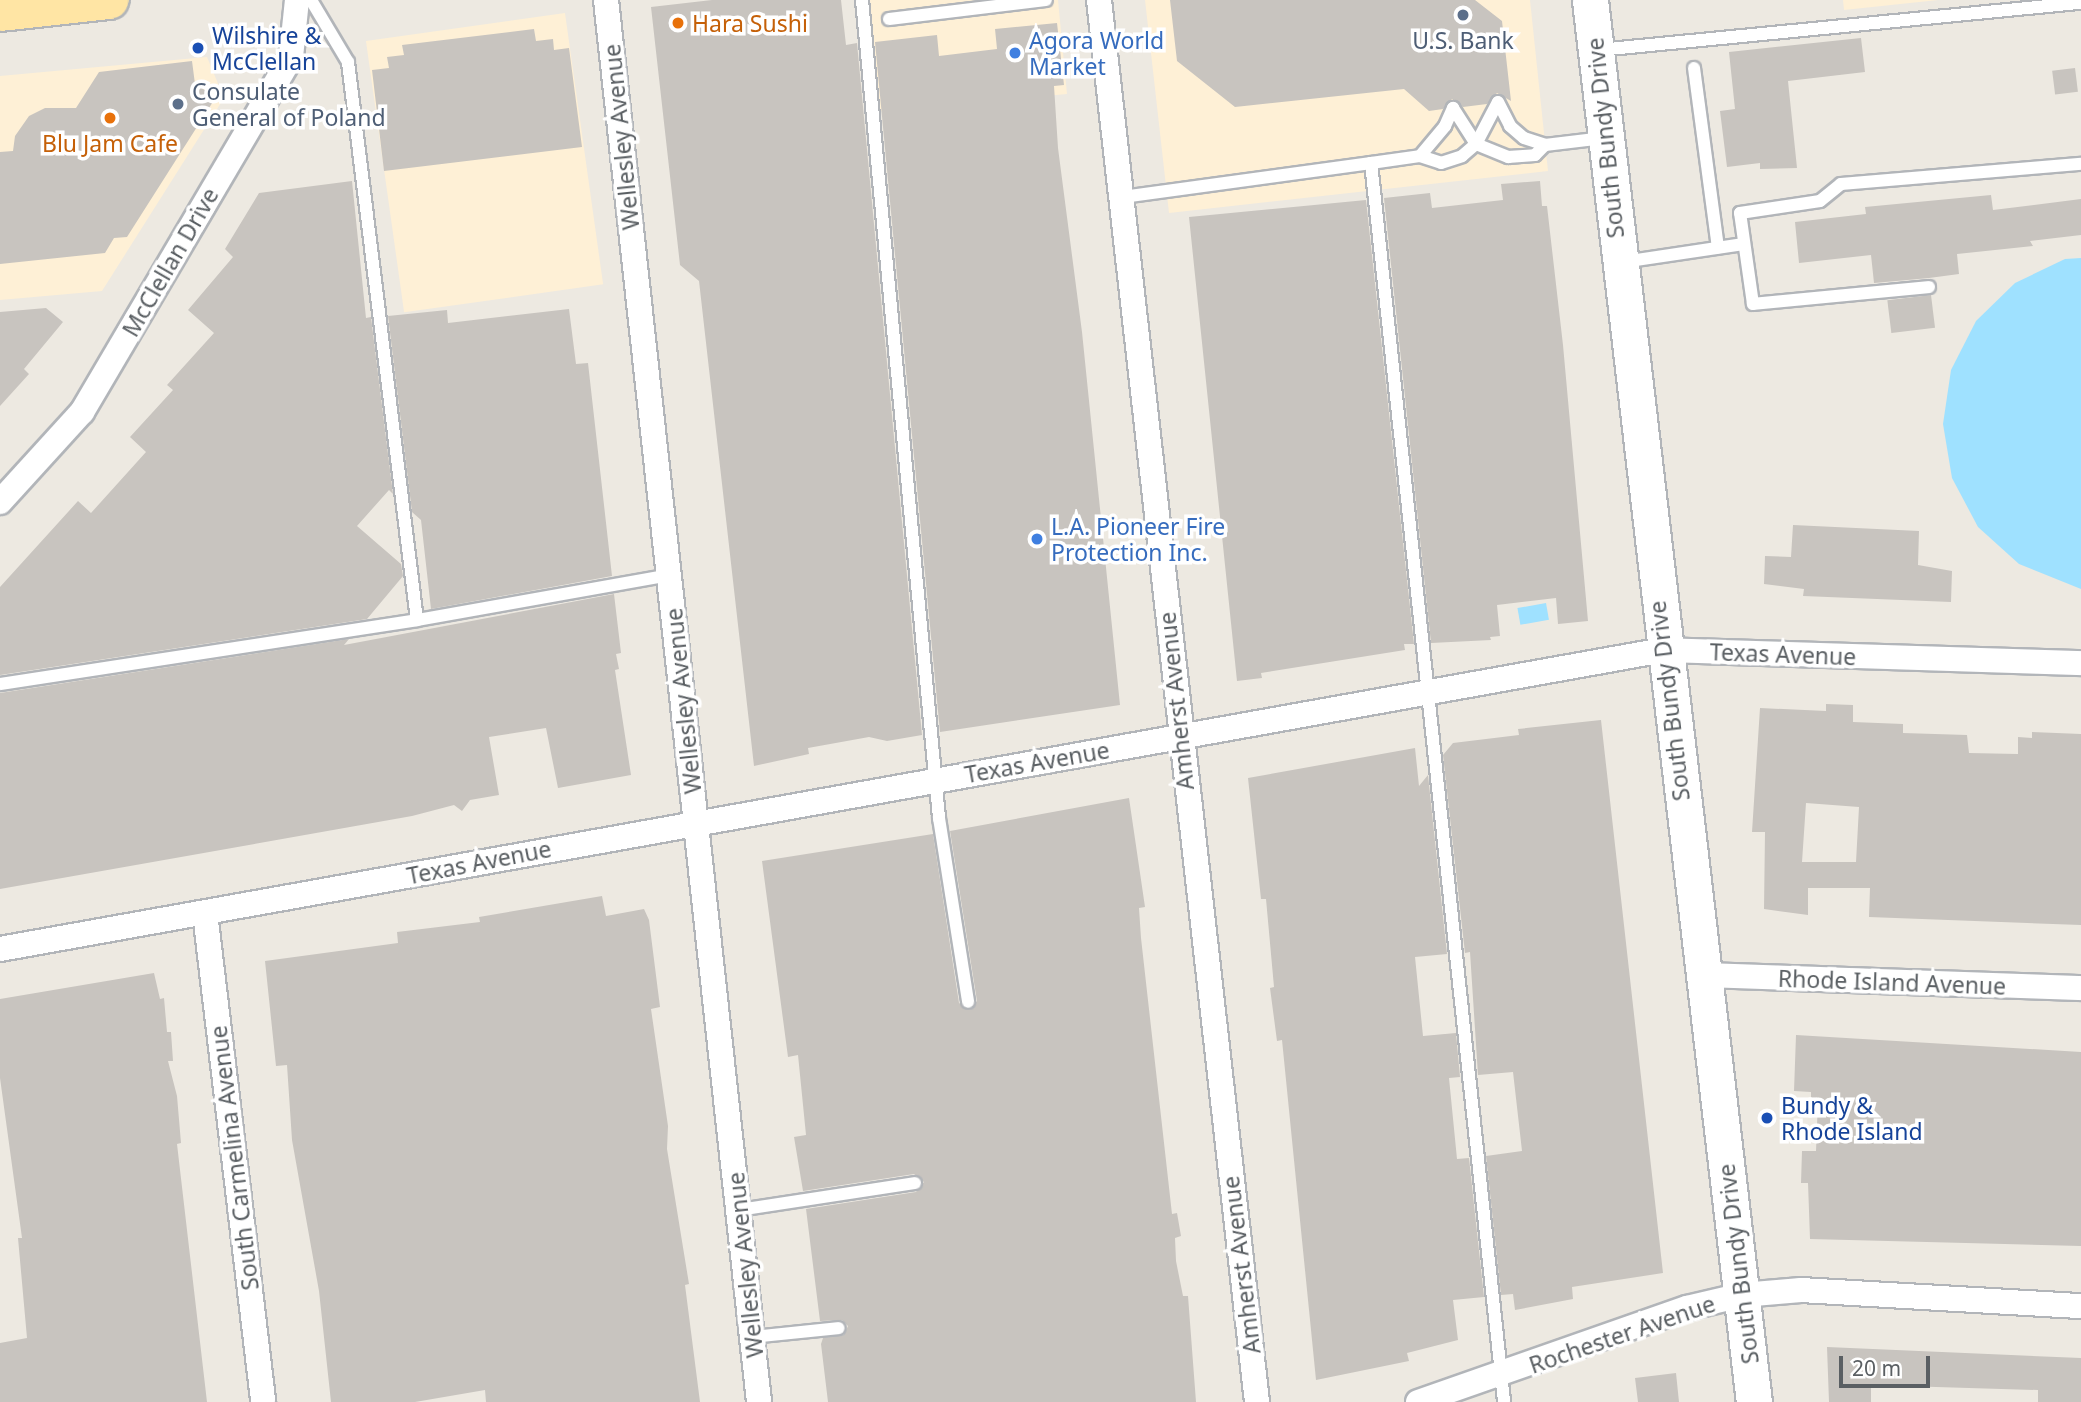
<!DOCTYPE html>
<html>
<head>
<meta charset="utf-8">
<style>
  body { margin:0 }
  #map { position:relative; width:2081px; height:1402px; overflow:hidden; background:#ede9e1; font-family:"Noto Sans",sans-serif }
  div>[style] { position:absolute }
  .commercial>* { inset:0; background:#fef0d6; transform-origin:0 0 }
  .water>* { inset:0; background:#9fe1ff; transform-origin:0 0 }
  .building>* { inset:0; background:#c8c4bf; transform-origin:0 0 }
  .roads { filter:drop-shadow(2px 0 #b2b5b9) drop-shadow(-2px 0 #b2b5b9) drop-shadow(0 2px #b2b5b9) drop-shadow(0 -2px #b2b5b9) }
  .service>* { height:12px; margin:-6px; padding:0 6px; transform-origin:6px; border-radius:6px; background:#fff }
  .minor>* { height:24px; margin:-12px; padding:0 12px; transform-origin:12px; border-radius:12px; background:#fff }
  .secondary>* { height:35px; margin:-17.5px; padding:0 17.5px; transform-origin:17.5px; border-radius:17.5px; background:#fff }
  .primary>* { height:38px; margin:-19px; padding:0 19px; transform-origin:19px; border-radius:19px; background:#ffe5a4 }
  .dots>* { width:19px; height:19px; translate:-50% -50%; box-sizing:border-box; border:4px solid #fff; border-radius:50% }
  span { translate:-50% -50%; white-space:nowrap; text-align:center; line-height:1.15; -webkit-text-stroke:7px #fff; paint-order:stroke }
  .food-label { font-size:23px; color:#c56008 }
  .left { translate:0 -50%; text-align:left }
  .transit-label { font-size:23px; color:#164399 }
  .shop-label { font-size:23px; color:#366cbe }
  .service-label { font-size:23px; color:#4e5e75 }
  .street-label { font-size:23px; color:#5a5f63 }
  .scale { position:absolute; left:1839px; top:1356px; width:91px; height:32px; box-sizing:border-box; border:4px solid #5a5f63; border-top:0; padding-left:9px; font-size:21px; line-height:24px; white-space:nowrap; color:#5a5f63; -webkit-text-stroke:5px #fff; paint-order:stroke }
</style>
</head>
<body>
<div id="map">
  <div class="commercial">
    <i style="clip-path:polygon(870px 0,1058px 0,1067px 94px,880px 111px)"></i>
    <i style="clip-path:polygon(1145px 0,1530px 0,1548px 171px,1169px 213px)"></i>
    <i style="clip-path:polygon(1843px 0,1938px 0,1844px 10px)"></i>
    <i style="left:565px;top:13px;width:274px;height:201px;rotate:82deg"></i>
    <i style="clip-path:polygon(207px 57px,224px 98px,102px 291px,0 300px,0 76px)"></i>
  </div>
  <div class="water">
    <i style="clip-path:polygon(2081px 258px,2081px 589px,2019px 564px,1978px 527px,1952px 478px,1943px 424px,1951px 370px,1976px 321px,2015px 283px,2065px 259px)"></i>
    <i style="left:1546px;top:603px;width:17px;height:29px;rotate:80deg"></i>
  </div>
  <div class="building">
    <i style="clip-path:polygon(712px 0,841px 0,846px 45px,857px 43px,922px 735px,887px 741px,869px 737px,808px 748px,809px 754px,754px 766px,699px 281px,680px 265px,651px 7px)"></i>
    <i style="clip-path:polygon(1170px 0,1475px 0,1502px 21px,1511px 101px,1497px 93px,1487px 104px,1463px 107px,1452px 99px,1443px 109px,1429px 111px,1404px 89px,1235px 107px,1177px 61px)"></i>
    <i style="clip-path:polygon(1057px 23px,1064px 85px,1054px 86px,1058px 148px,1082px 332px,1120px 705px,940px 732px,875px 42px,937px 35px,939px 56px,997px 49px,995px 29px)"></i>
    <i style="clip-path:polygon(534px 29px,536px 41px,553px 39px,554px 50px,569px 48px,582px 147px,384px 171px,372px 70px,389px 68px,387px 57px,404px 55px,402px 45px)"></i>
    <i style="clip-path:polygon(1861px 38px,1865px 72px,1788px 81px,1797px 168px,1760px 169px,1760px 163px,1727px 167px,1720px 111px,1735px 109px,1729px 52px)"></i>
    <i style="clip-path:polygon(192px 61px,195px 84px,216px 97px,127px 237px,114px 238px,105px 253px,0 264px,0 152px,13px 151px,15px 136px,29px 116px,45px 108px,76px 108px,99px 72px)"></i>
    <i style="left:2075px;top:68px;width:24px;height:23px;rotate:83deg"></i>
    <i style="clip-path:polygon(352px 181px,366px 318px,371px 317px,393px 494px,389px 490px,357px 526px,401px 564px,403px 576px,367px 619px,0 675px,0 587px,78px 501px,91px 513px,146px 452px,130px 437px,173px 390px,167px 385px,214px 333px,188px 310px,233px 257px,225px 249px,259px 193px)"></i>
    <i style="clip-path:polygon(1540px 181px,1542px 206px,1547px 206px,1563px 345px,1588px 621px,1558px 624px,1556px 598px,1497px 605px,1500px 636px,1490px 637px,1491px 640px,1431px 643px,1384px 198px,1430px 193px,1432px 208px,1503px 200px,1501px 184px)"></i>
    <i style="clip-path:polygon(1991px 195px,1993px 210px,2081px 199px,2081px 235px,2030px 241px,2033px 246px,1957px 254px,1959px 274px,1929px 278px,1874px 283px,1871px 255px,1799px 263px,1795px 222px,1866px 214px,1865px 207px)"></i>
    <i style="clip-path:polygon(1366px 200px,1414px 644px,1404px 644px,1405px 650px,1261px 673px,1262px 678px,1237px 681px,1189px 217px)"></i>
    <i style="left:1931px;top:295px;width:33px;height:44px;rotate:83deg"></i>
    <i style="clip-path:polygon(46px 308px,63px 322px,24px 369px,29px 374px,0 406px,0 312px)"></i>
    <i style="clip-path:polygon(569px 309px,576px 364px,588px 363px,612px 576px,431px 609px,421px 520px,412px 512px,388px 316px,447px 310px,448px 323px)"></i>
    <i style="clip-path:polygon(1793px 525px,1919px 531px,1918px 565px,1952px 571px,1951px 602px,1803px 596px,1804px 589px,1764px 584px,1765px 556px,1791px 557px)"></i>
    <i style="clip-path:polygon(614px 594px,621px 653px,616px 654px,619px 669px,615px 670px,631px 775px,558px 788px,546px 728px,489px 737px,499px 795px,470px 800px,462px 811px,454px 805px,412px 816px,0 889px,0 693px,349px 639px,344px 645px)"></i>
    <i style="clip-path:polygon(evenodd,1826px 704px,1853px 705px,1853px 722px,1903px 724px,1903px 733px,1967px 735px,1969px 753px,2018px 754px,2018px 737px,2032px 738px,2032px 732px,2081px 734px,2081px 925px,1869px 917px,1870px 888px,1808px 888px,1808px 915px,1764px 909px,1765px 832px,1752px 832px,1760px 708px,1826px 711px,1826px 704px,1806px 803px,1859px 807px,1856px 862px,1802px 862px,1806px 803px)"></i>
    <i style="clip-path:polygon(1601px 720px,1663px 1273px,1572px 1287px,1573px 1299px,1515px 1310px,1513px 1294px,1501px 1295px,1486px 1156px,1522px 1151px,1513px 1072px,1478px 1075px,1470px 952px,1465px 953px,1443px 755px,1453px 743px,1519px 735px,1518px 729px)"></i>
    <i style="clip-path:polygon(1415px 748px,1419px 786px,1428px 775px,1447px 954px,1415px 957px,1423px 1036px,1456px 1033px,1460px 1077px,1449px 1078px,1457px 1159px,1469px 1158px,1484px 1297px,1453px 1300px,1458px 1340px,1407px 1353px,1409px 1361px,1316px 1380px,1282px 1040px,1277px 1041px,1270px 988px,1274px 987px,1266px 899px,1261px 899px,1248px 778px)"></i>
    <i style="clip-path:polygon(1129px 798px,1145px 907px,1139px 908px,1141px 938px,1172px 1214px,1177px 1213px,1181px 1236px,1175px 1238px,1176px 1261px,1183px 1296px,1188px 1296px,1196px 1402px,828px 1402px,821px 1344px,823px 1338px,844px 1335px,848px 1326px,842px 1320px,820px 1321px,806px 1209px,916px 1192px,924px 1182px,914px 1174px,803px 1191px,794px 1137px,806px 1135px,798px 1055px,788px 1057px,762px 861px,933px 834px,959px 1003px,970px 1010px,977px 1001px,950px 831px)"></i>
    <i style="clip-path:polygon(602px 896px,606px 916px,644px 909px,649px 920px,660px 1007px,651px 1009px,668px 1126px,667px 1149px,689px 1284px,685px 1285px,700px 1402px,486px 1402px,485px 1390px,415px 1402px,331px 1402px,319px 1291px,292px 1140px,287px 1065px,276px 1066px,265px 961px,398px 943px,397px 932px,480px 922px,479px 917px)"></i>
    <i style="clip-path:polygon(154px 973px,160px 999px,164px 998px,167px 1032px,171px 1032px,173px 1061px,168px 1061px,177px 1096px,181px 1143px,177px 1144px,207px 1402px,0 1402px,0 1343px,27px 1338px,18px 1238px,22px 1238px,0 1078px,0 999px)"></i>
    <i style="clip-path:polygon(1796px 1035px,2081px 1052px,2081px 1246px,1810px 1239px,1808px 1183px,1801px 1183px,1802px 1151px,1816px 1151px,1818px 1100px,1811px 1100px,1811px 1092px,1794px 1091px)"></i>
    <i style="clip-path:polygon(1827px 1347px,2081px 1358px,2081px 1402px,2038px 1402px,2038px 1390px,1871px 1385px,1871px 1402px,1829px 1402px)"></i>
    <i style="clip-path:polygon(1676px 1373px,1679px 1402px,1638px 1402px,1635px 1378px)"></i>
  </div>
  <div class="roads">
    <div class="service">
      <i style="left:311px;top:0;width:72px;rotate:59.2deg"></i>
      <i style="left:348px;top:62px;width:562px;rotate:82.95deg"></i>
      <i style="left:862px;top:0;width:822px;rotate:84.62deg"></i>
      <i style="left:939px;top:818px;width:186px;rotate:81deg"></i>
      <i style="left:889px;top:19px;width:158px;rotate:-6.9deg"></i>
      <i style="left:1599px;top:50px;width:484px;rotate:-5.6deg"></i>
      <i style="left:1694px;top:68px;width:181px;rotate:82.4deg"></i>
      <i style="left:1498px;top:102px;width:27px;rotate:63deg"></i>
      <i style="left:1510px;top:126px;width:18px;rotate:41deg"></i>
      <i style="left:1524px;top:138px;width:22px;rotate:18deg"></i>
      <i style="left:1545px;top:145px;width:59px;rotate:-6.8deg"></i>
      <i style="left:1453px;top:108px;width:43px;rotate:57.4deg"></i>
      <i style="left:1476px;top:144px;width:35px;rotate:22deg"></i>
      <i style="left:1508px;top:157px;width:27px;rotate:-4deg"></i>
      <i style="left:1535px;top:155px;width:14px;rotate:-45deg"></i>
      <i style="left:1420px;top:156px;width:39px;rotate:-50deg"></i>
      <i style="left:1445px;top:126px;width:20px;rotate:-66deg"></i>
      <i style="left:1371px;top:163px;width:49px;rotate:-8.1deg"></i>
      <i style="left:1420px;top:156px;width:22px;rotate:18deg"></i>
      <i style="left:1441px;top:163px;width:22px;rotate:-18deg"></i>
      <i style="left:1462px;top:156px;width:18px;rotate:-41deg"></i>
      <i style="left:1476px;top:144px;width:47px;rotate:-62.4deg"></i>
      <i style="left:1123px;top:197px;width:250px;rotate:-7.8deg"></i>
      <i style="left:1371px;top:163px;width:1246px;rotate:83.87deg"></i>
      <i style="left:1623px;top:262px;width:121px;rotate:-8.5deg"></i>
      <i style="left:1929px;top:287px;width:177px;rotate:174.5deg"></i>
      <i style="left:1753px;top:304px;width:92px;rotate:-98.1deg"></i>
      <i style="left:1740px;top:213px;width:81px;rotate:-8.5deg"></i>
      <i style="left:1820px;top:201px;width:27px;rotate:-39deg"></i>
      <i style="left:1841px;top:184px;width:241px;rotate:-4.8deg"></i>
      <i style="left:0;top:684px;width:422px;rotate:-8.7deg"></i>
      <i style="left:417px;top:620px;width:256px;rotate:-10.1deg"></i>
      <i style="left:739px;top:1210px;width:178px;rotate:-8.7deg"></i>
      <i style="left:752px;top:1337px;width:87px;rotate:-5.9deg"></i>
    </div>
    <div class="minor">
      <i style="left:606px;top:0;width:1410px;rotate:83.77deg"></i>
      <i style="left:1099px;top:0;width:1411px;rotate:83.57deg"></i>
      <i style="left:0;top:502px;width:122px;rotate:-47.7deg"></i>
      <i style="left:82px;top:412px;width:412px;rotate:-59.5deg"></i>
      <i style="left:291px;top:57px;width:57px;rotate:-84deg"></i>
      <i style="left:205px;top:913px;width:492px;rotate:83.2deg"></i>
      <i style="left:0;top:949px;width:1690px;rotate:-10.19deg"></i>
      <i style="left:1663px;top:650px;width:418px;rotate:1.8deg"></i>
      <i style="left:1703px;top:975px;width:378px;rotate:2deg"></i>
      <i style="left:1418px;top:1402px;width:285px;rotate:-19.3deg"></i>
      <i style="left:1687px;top:1308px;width:57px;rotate:-13.3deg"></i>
      <i style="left:1742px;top:1295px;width:59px;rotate:-4.8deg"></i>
      <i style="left:1801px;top:1290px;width:280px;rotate:3.3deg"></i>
    </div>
    <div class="secondary">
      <i style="left:1590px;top:0;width:1412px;rotate:83.33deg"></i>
    </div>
    <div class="primary">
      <i style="left:0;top:12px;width:110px;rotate:-6.3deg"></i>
    </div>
  </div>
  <div class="dots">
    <i style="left:1463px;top:15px;background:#5c6f8a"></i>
    <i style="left:678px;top:23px;background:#e8710a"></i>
    <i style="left:198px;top:48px;background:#1a4fb4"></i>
    <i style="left:1015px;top:53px;background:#3f7fe0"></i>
    <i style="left:178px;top:104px;background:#5c6f8a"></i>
    <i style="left:110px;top:118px;background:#e8710a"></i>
    <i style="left:1037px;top:539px;background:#3f7fe0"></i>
    <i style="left:1767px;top:1118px;background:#1a4fb4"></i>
  </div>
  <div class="food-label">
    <span class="left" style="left:692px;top:23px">Hara Sushi</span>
    <span style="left:110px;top:143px">Blu Jam Cafe</span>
  </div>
  <div class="transit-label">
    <span class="left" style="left:212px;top:48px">Wilshire &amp;<br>McClellan</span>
    <span class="left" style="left:1781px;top:1118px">Bundy &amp;<br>Rhode Island</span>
  </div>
  <div class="shop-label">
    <span class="left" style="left:1029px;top:53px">Agora World<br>Market</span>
    <span class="left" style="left:1051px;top:539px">L.A. Pioneer Fire<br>Protection Inc.</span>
  </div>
  <div class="service-label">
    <span style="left:1463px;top:40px">U.S. Bank</span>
    <span class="left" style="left:192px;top:104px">Consulate<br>General of Poland</span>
  </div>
  <div class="street-label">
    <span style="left:621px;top:137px;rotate:-96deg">Wellesley Avenue</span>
    <span style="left:1605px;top:138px;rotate:-96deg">South Bundy Drive</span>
    <span style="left:170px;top:262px;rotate:-60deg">McClellan Drive</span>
    <span style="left:1783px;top:654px;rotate:2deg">Texas Avenue</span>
    <span style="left:683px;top:701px;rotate:-96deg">Wellesley Avenue</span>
    <span style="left:1176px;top:701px;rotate:-96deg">Amherst Avenue</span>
    <span style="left:1669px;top:701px;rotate:-97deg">South Bundy Drive</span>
    <span style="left:1037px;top:762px;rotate:-10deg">Texas Avenue</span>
    <span style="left:479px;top:862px;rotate:-11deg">Texas Avenue</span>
    <span style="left:1892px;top:982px;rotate:2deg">Rhode Island Avenue</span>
    <span style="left:234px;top:1158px;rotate:-97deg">South Carmelina Avenue</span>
    <span style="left:1738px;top:1264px;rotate:-97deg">South Bundy Drive</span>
    <span style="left:745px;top:1265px;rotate:-96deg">Wellesley Avenue</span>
    <span style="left:1241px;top:1265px;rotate:-97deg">Amherst Avenue</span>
    <span style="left:1622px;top:1334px;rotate:-19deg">Rochester Avenue</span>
  </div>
  <div class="scale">20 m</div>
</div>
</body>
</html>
